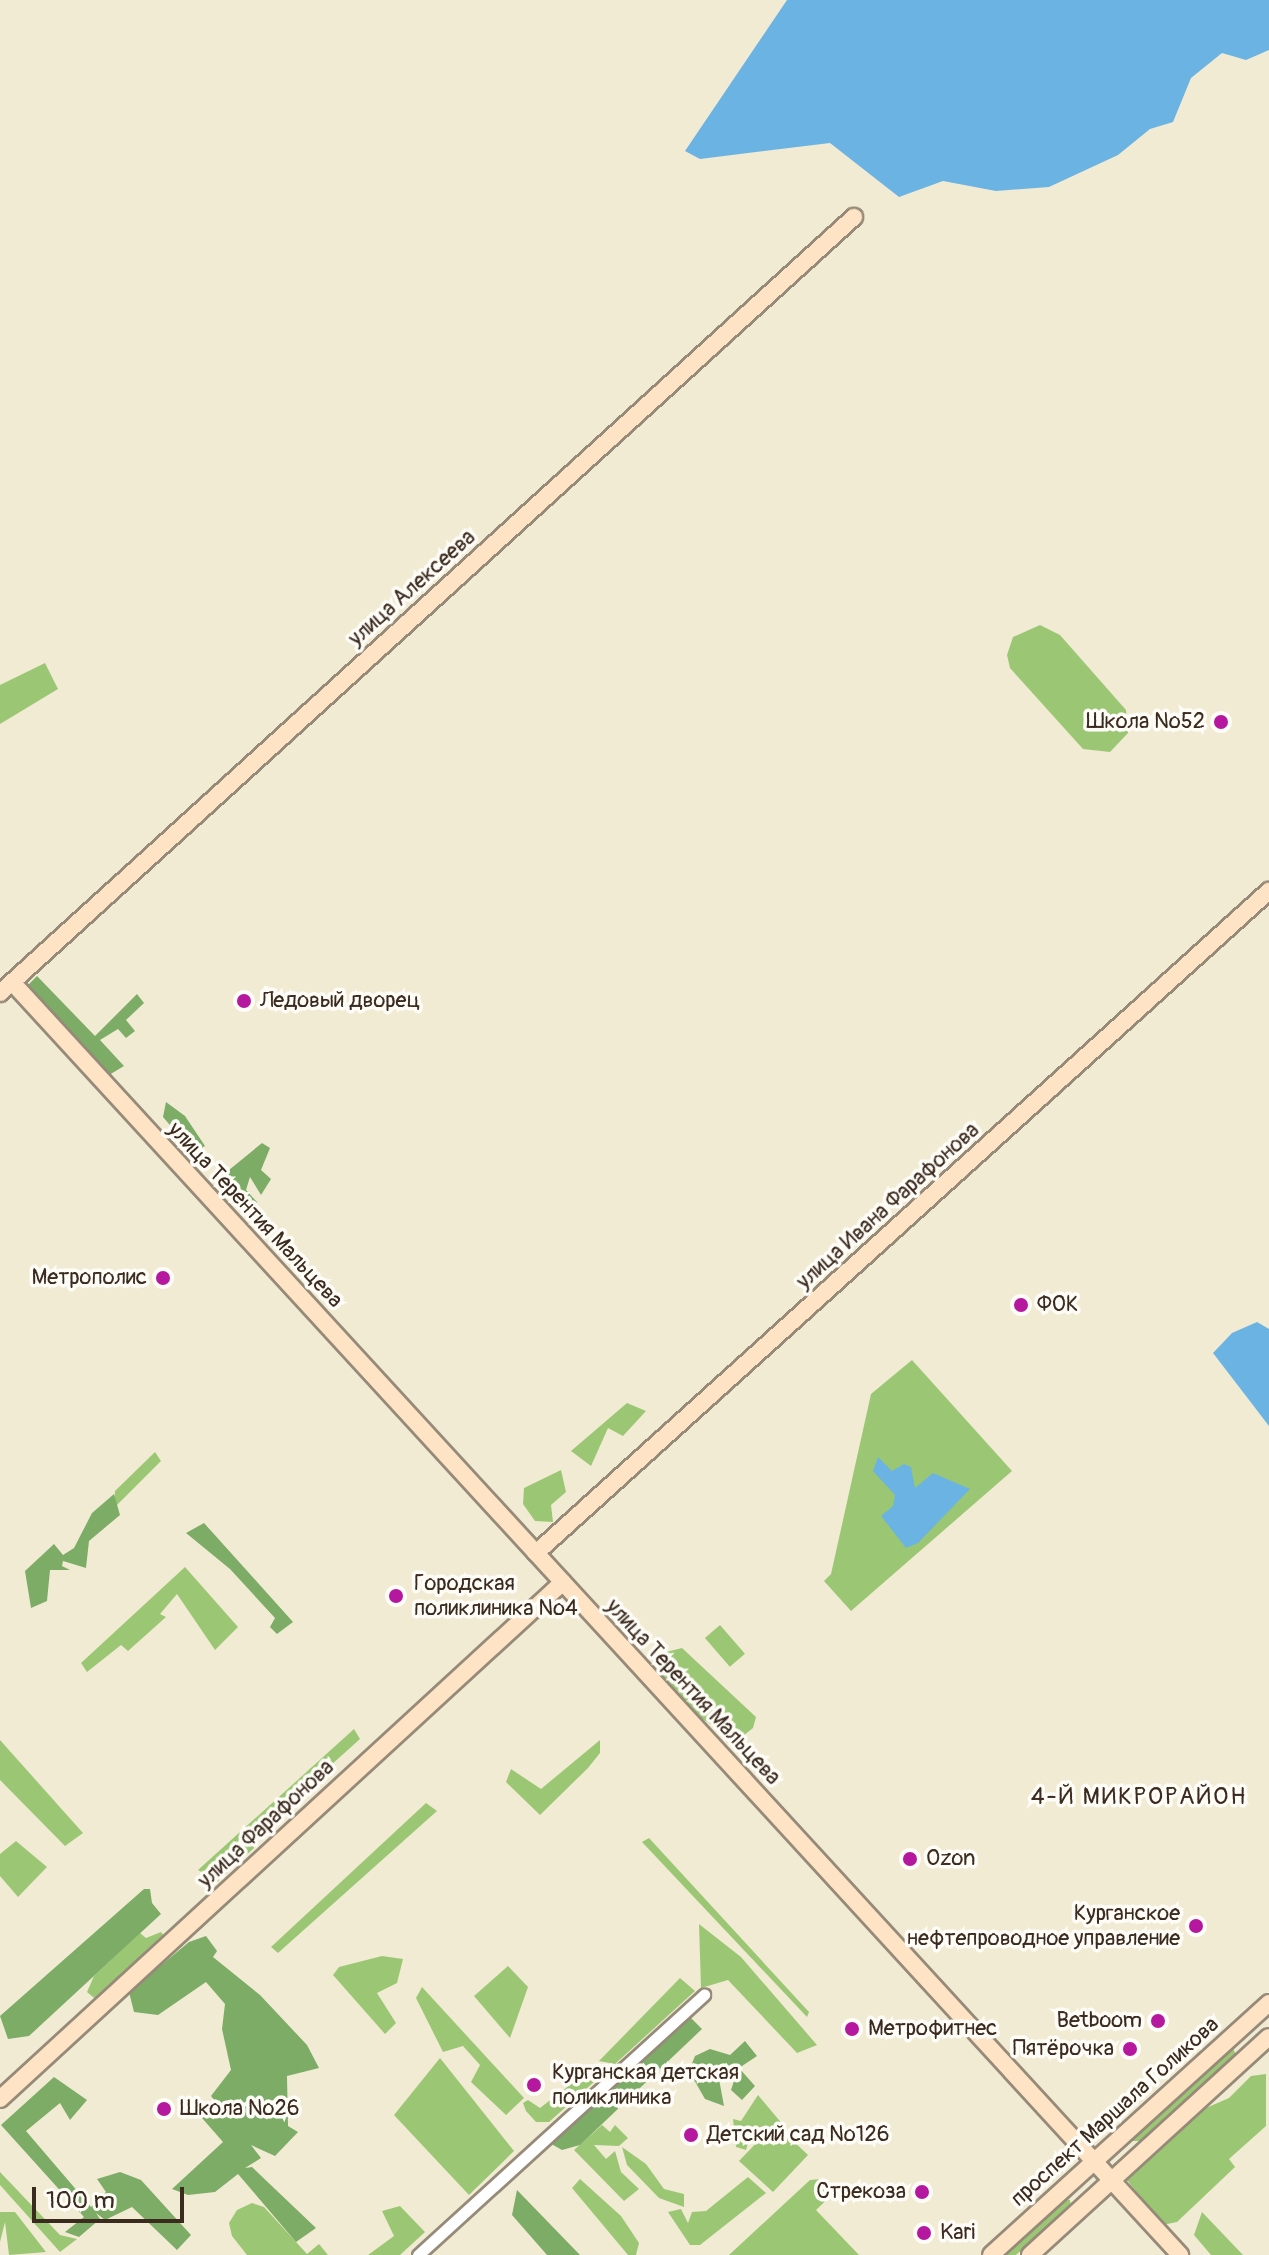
<!DOCTYPE html>
<html>
<head>
<meta charset="utf-8">
<style>
  body { margin:0 }
  #map { position:relative; width:1269px; height:2255px; overflow:hidden; background:#f2ebd4; font-family:Pangolin,sans-serif }
  div>[style] { position:absolute }
  .green>* { inset:0; background:#9bc774; transform-origin:0 0 }
  .forest>* { inset:0; background:#7cac66 }
  .water>* { inset:0; background:#6bb3e2 }
  .roads { filter:drop-shadow(2px 0 #968a79) drop-shadow(-2px 0 #968a79) drop-shadow(0 2px #968a79) drop-shadow(0 -2px #968a79) }
  .street>* { height:11px; margin:-5.5px; padding:0 5.5px; transform-origin:5.5px; border-radius:5.5px; background:#fff }
  .secondary>* { height:16px; margin:-8px; padding:0 8px; transform-origin:8px; border-radius:8px; background:#fee4c5 }
  .dots>* { width:22px; height:22px; translate:-50% -50%; box-sizing:border-box; border:4px solid #fdfcf7; border-radius:50% }
  span { translate:-50% -50%; white-space:nowrap; text-align:center; line-height:1.15; -webkit-text-stroke:7px #fdfcf7; paint-order:stroke }
  .street-label { font-size:22px; color:#3b2a1e }
  .poi-label { font-size:22px; color:#3b2a1e }
  .right { translate:-100% -50%; text-align:right }
  .left { translate:0 -50%; text-align:left }
  .neighbourhood-label { font-size:24px; color:#3b2a1e; letter-spacing:2px }
  .scale { position:absolute; left:32px; top:2187px; width:152px; height:36px; box-sizing:border-box; border:4px solid #3b2a1e; border-top:0; padding-left:10px; font-size:24px; line-height:28px; white-space:nowrap; color:#3b2a1e; -webkit-text-stroke:6px #fdfcf7; paint-order:stroke }
</style>
</head>
<body>
<div id="map">
  <div class="green">
    <i style="clip-path:polygon(1040px 625px,1060px 635px,1126px 710px,1128px 733px,1110px 752px,1083px 749px,1010px 668px,1007px 655px,1013px 637px)"></i>
    <i style="clip-path:polygon(45px 663px,58px 689px,0 724px,0 685px)"></i>
    <i style="clip-path:polygon(912px 1360px,1012px 1471px,851px 1611px,824px 1581px,831px 1574px,871px 1394px)"></i>
    <i style="clip-path:polygon(627px 1403px,646px 1411px,623px 1436px,608px 1428px,591px 1466px,571px 1451px)"></i>
    <i style="clip-path:polygon(155px 1452px,161px 1461px,114px 1508px,115px 1491px)"></i>
    <i style="clip-path:polygon(561px 1470px,566px 1492px,551px 1505px,553px 1522px,535px 1521px,523px 1504px,524px 1488px)"></i>
    <i style="clip-path:polygon(185px 1567px,238px 1627px,215px 1650px,177px 1594px,160px 1614px,166px 1617px,128px 1651px,121px 1645px,87px 1672px,81px 1663px)"></i>
    <i style="left:720px;top:1625px;width:38px;height:20px;rotate:49deg"></i>
    <i style="clip-path:polygon(682px 1648px,756px 1717px,753px 1728px,738px 1740px,690px 1712px,679px 1692px,663px 1680px,654px 1655px)"></i>
    <i style="clip-path:polygon(354px 1729px,360px 1739px,251px 1837px,254px 1848px,217px 1882px,198px 1870px)"></i>
    <i style="clip-path:polygon(0 1740px,83px 1833px,65px 1846px,0 1780px)"></i>
    <i style="clip-path:polygon(600px 1740px,600px 1753px,588px 1768px,540px 1815px,506px 1782px,511px 1769px,541px 1789px)"></i>
    <i style="clip-path:polygon(426px 1803px,437px 1811px,278px 1953px,271px 1947px)"></i>
    <i style="clip-path:polygon(649px 1838px,809px 2012px,807px 2017px,642px 1842px)"></i>
    <i style="clip-path:polygon(16px 1841px,47px 1867px,18px 1897px,0 1876px,0 1854px)"></i>
    <i style="clip-path:polygon(699px 1924px,741px 1957px,817px 2045px,797px 2053px,728px 1980px,701px 1988px)"></i>
    <i style="clip-path:polygon(161px 1932px,167px 1940px,100px 2003px,87px 1992px,94px 1976px,140px 1933px,146px 1938px)"></i>
    <i style="clip-path:polygon(382px 1956px,403px 1959px,397px 1983px,377px 1993px,396px 2023px,385px 2034px,333px 1975px,339px 1967px)"></i>
    <i style="clip-path:polygon(508px 1966px,528px 1987px,510px 2038px,474px 1996px)"></i>
    <i style="clip-path:polygon(680px 1978px,695px 1991px,615px 2064px,599px 2061px)"></i>
    <i style="clip-path:polygon(422px 1987px,524px 2098px,506px 2115px,471px 2082px,480px 2065px,463px 2046px,443px 2052px,416px 1998px)"></i>
    <i style="clip-path:polygon(1232px 2047px,1236px 2054px,1142px 2141px,1132px 2141px)"></i>
    <i style="clip-path:polygon(440px 2058px,514px 2151px,469px 2195px,394px 2115px)"></i>
    <i style="clip-path:polygon(588px 2071px,595px 2081px,549px 2122px,536px 2122px,526px 2111px,523px 2103px,528px 2100px,540px 2108px)"></i>
    <i style="clip-path:polygon(1266px 2074px,1266px 2126px,1229px 2159px,1235px 2167px,1177px 2222px,1162px 2225px,1127px 2180px,1206px 2108px,1229px 2098px,1251px 2076px)"></i>
    <i style="clip-path:polygon(758px 2095px,784px 2126px,779px 2133px,765px 2126px,752px 2129px,746px 2150px,736px 2147px,733px 2119px,741px 2121px)"></i>
    <i style="clip-path:polygon(602px 2125px,610px 2132px,615px 2125px,628px 2138px,619px 2146px,594px 2145px,606px 2159px,615px 2151px,621px 2172px,639px 2189px,624px 2201px,574px 2150px)"></i>
    <i style="clip-path:polygon(779px 2134px,786px 2134px,808px 2155px,773px 2192px,739px 2161px,763px 2136px)"></i>
    <i style="clip-path:polygon(622px 2147px,646px 2164px,664px 2189px,684px 2194px,684px 2207px,659px 2198px,627px 2165px)"></i>
    <i style="clip-path:polygon(0 2172px,60px 2235px,77px 2239px,60px 2252px,0 2185px)"></i>
    <i style="clip-path:polygon(748px 2177px,766px 2193px,700px 2245px,690px 2245px,668px 2212px,681px 2209px,688px 2223px,692px 2212px,706px 2211px)"></i>
    <i style="clip-path:polygon(580px 2179px,621px 2216px,639px 2243px,636px 2255px,628px 2255px,572px 2188px)"></i>
    <i style="clip-path:polygon(821px 2179px,835px 2192px,816px 2210px,859px 2255px,729px 2255px,810px 2180px)"></i>
    <i style="clip-path:polygon(1064px 2199px,1070px 2200px,1071px 2206px,1016px 2255px,1001px 2255px)"></i>
    <i style="clip-path:polygon(252px 2203px,264px 2207px,307px 2254px,319px 2244px,328px 2255px,247px 2255px,232px 2236px,229px 2223px,237px 2210px)"></i>
    <i style="clip-path:polygon(400px 2206px,425px 2232px,400px 2255px,368px 2255px,394px 2236px,382px 2211px)"></i>
    <i style="clip-path:polygon(0 2212px,15px 2212px,46px 2252px,9px 2255px,5px 2222px,0 2242px)"></i>
    <i style="clip-path:polygon(1202px 2212px,1243px 2255px,1211px 2255px,1194px 2235px)"></i>
  </div>
  <div class="forest">
    <i style="clip-path:polygon(37px 976px,95px 1036px,137px 994px,144px 1003px,126px 1020px,135px 1031px,126px 1038px,118px 1029px,100px 1040px,124px 1066px,109px 1075px,28px 985px)"></i>
    <i style="clip-path:polygon(166px 1102px,185px 1116px,205px 1146px,193px 1152px,163px 1117px)"></i>
    <i style="clip-path:polygon(262px 1143px,270px 1148px,261px 1170px,271px 1179px,261px 1195px,250px 1177px,246px 1190px,257px 1202px,245px 1215px,221px 1184px,229px 1170px)"></i>
    <i style="clip-path:polygon(114px 1494px,120px 1515px,89px 1541px,86px 1568px,63px 1561px,62px 1566px,70px 1570px,50px 1570px,47px 1601px,31px 1608px,25px 1571px,54px 1544px,63px 1555px,74px 1548px,92px 1513px)"></i>
    <i style="clip-path:polygon(204px 1523px,293px 1622px,277px 1634px,270px 1627px,275px 1618px,230px 1569px,186px 1533px)"></i>
    <i style="clip-path:polygon(144px 1889px,150px 1889px,152px 1903px,161px 1914px,29px 2036px,8px 2039px,0 2016px)"></i>
    <i style="clip-path:polygon(206px 1936px,217px 1951px,213px 1957px,260px 1995px,307px 2045px,319px 2068px,287px 2076px,288px 2126px,298px 2132px,275px 2156px,251px 2145px,261px 2158px,245px 2168px,252px 2167px,316px 2228px,296px 2242px,238px 2174px,215px 2192px,188px 2195px,172px 2189px,223px 2142px,195px 2110px,208px 2103px,227px 2116px,211px 2096px,231px 2070px,222px 2029px,225px 2004px,206px 1982px,158px 2015px,134px 2012px,129px 1992px,189px 1942px)"></i>
    <i style="clip-path:polygon(685px 2012px,702px 2029px,580px 2145px,562px 2150px,546px 2141px)"></i>
    <i style="clip-path:polygon(745px 2041px,757px 2056px,739px 2068px,755px 2086px,742px 2100px,731px 2090px,734px 2081px,719px 2079px,724px 2106px,705px 2099px,689px 2071px,695px 2056px,710px 2049px,730px 2055px)"></i>
    <i style="clip-path:polygon(54px 2077px,87px 2100px,70px 2120px,60px 2103px,26px 2131px,91px 2207px,106px 2192px,97px 2179px,120px 2172px,141px 2180px,191px 2235px,177px 2250px,132px 2207px,105px 2220px,96px 2213px,100px 2219px,79px 2237px,65px 2232px,84px 2217px,1px 2125px)"></i>
    <i style="clip-path:polygon(517px 2190px,580px 2255px,547px 2255px,512px 2215px)"></i>
  </div>
  <div class="water">
    <i style="clip-path:polygon(787px 0,1269px 0,1269px 50px,1246px 60px,1222px 53px,1191px 78px,1173px 122px,1150px 129px,1118px 155px,1049px 187px,996px 191px,943px 181px,899px 197px,830px 143px,700px 159px,685px 151px)"></i>
    <i style="clip-path:polygon(1257px 1322px,1269px 1329px,1269px 1426px,1213px 1353px,1232px 1333px)"></i>
    <i style="clip-path:polygon(878px 1457px,892px 1471px,904px 1464px,911px 1467px,915px 1488px,933px 1473px,970px 1489px,918px 1543px,906px 1548px,881px 1516px,893px 1506px,895px 1495px,873px 1471px)"></i>
  </div>
  <div class="roads">
    <div class="street">
      <i style="left:418px;top:2255px;width:387px;rotate:-42.3deg"></i>
    </div>
    <div class="secondary">
      <i style="left:12px;top:982px;width:1728px;rotate:47.46deg"></i>
      <i style="left:0;top:993px;width:1154px;rotate:-42.26deg"></i>
      <i style="left:536px;top:1553px;width:988px;rotate:-42.09deg"></i>
      <i style="left:0;top:2099px;width:764px;rotate:-42.56deg"></i>
      <i style="left:991px;top:2255px;width:375px;rotate:-42.2deg"></i>
      <i style="left:1030px;top:2255px;width:323px;rotate:-42.4deg"></i>
    </div>
  </div>
  <div class="dots">
    <i style="left:1221px;top:722px;background:#b5179e"></i>
    <i style="left:244px;top:1001px;background:#b5179e"></i>
    <i style="left:163px;top:1278px;background:#b5179e"></i>
    <i style="left:1021px;top:1305px;background:#b5179e"></i>
    <i style="left:396px;top:1596px;background:#b5179e"></i>
    <i style="left:910px;top:1859px;background:#b5179e"></i>
    <i style="left:1196px;top:1926px;background:#b5179e"></i>
    <i style="left:1158px;top:2021px;background:#b5179e"></i>
    <i style="left:852px;top:2029px;background:#b5179e"></i>
    <i style="left:1130px;top:2049px;background:#b5179e"></i>
    <i style="left:534px;top:2085px;background:#b5179e"></i>
    <i style="left:164px;top:2109px;background:#b5179e"></i>
    <i style="left:691px;top:2135px;background:#b5179e"></i>
    <i style="left:922px;top:2192px;background:#b5179e"></i>
    <i style="left:924px;top:2233px;background:#b5179e"></i>
  </div>
  <div class="street-label">
    <span style="left:412px;top:588px;rotate:-42deg">улица Алексеева</span>
    <span style="left:888px;top:1206px;rotate:-42deg">улица Ивана Фарафонова</span>
    <span style="left:255px;top:1215px;rotate:47deg">улица Терентия Мальцева</span>
    <span style="left:693px;top:1692px;rotate:47deg">улица Терентия Мальцева</span>
    <span style="left:266px;top:1824px;rotate:-43deg">улица Фарафонова</span>
    <span style="left:1115px;top:2112px;rotate:-42deg">проспект Маршала Голикова</span>
  </div>
  <div class="poi-label">
    <span class="right" style="left:1205px;top:722px">Школа №52</span>
    <span class="left" style="left:260px;top:1001px">Ледовый дворец</span>
    <span class="right" style="left:147px;top:1278px">Метрополис</span>
    <span class="left" style="left:1037px;top:1305px">ФОК</span>
    <span class="left" style="left:414px;top:1596px">Городская<br>поликлиника №4</span>
    <span class="left" style="left:926px;top:1859px">Ozon</span>
    <span class="right" style="left:1180px;top:1926px">Курганское<br>нефтепроводное управление</span>
    <span class="right" style="left:1142px;top:2021px">Betboom</span>
    <span class="left" style="left:868px;top:2029px">Метрофитнес</span>
    <span class="right" style="left:1114px;top:2049px">Пятёрочка</span>
    <span class="left" style="left:552px;top:2085px">Курганская детская<br>поликлиника</span>
    <span class="left" style="left:180px;top:2109px">Школа №26</span>
    <span class="left" style="left:707px;top:2135px">Детский сад №126</span>
    <span class="right" style="left:906px;top:2192px">Стрекоза</span>
    <span class="left" style="left:940px;top:2233px">Kari</span>
  </div>
  <div class="neighbourhood-label">
    <span style="left:1139px;top:1797px">4-Й МИКРОРАЙОН</span>
  </div>
  <div class="scale">100 m</div>
</div>
</body>
</html>
